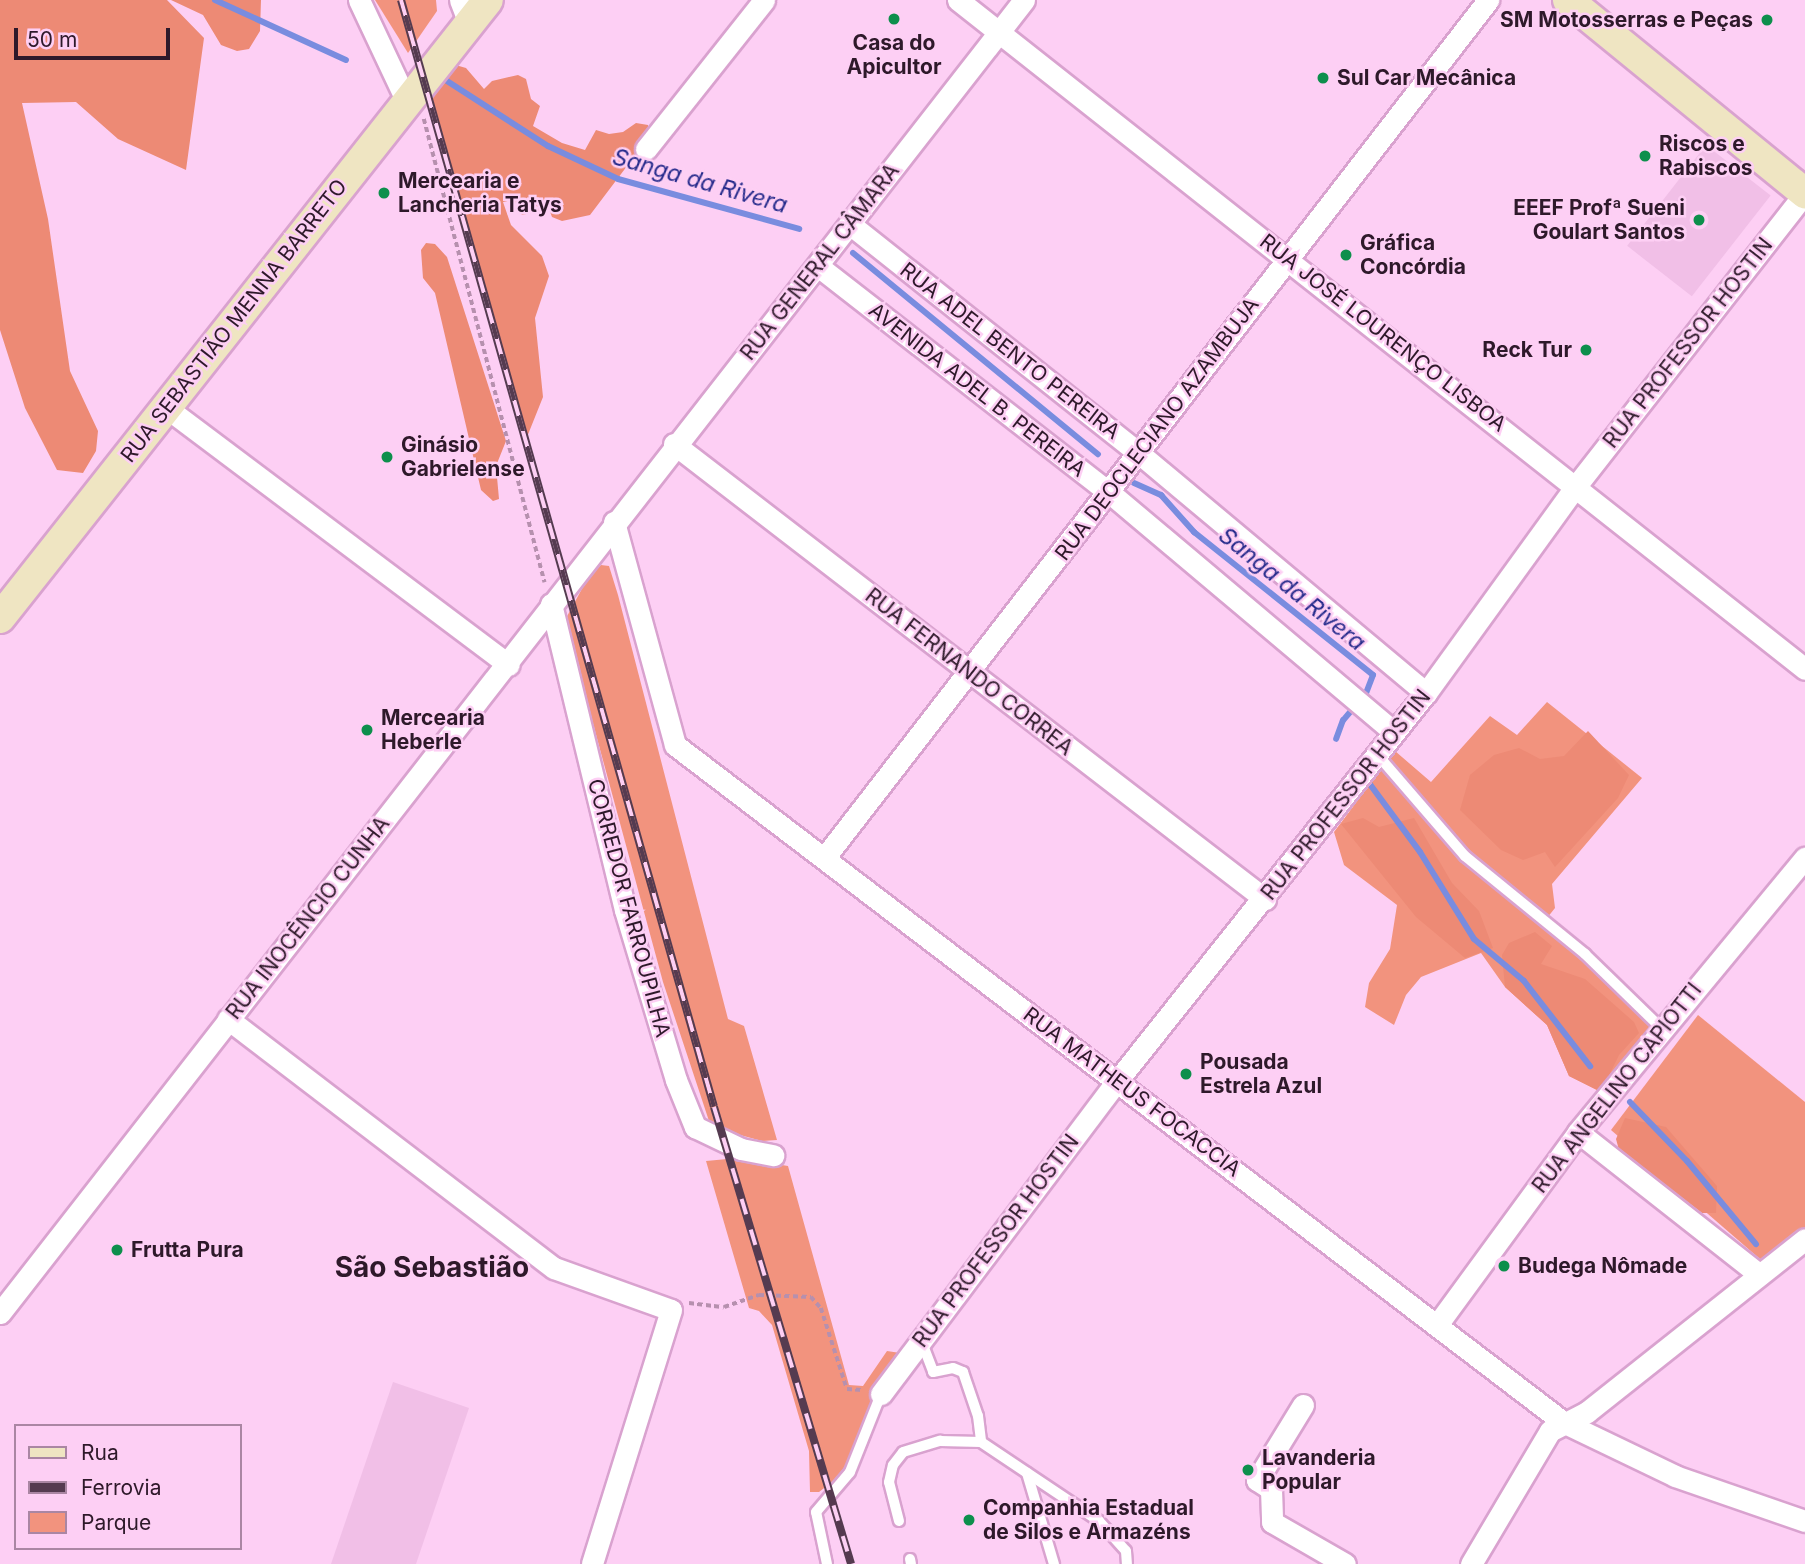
<!DOCTYPE html>
<html>
<head>
<meta charset="utf-8">
<style>
  body { margin:0 }
  #map { position:relative; width:1805px; height:1564px; overflow:hidden; background:#fdcff4; font-family:Inter,sans-serif }
  div>[style] { position:absolute }
  .built>* { inset:0; background:#f1bfe7; transform-origin:0 0 }
  .green>* { inset:0; background:#f2937e }
  .forest>* { inset:0; background:#ed8a75 }
  .stream>* { height:6px; margin:-3px; padding:0 3px; transform-origin:3px; border-radius:3px; background:#798cdf }
  .path>* { height:3.5px; margin-top:-1.75px; transform-origin:0; background:repeating-linear-gradient(90deg,#b690ae 0 5px,transparent 0 8.5px) }
  .roads { filter:drop-shadow(2px 0 #d9a2cf) drop-shadow(-2px 0 #d9a2cf) drop-shadow(0 2px #d9a2cf) drop-shadow(0 -2px #d9a2cf) }
  .lane>* { height:10px; margin:-5px; padding:0 5px; transform-origin:5px; border-radius:5px; background:#fff }
  .street>* { height:21px; margin:-10.5px; padding:0 10.5px; transform-origin:10.5px; border-radius:10.5px; background:#fff }
  .secondary>* { height:30px; margin:-15px; padding:0 15px; transform-origin:15px; border-radius:15px; background:#efe5c2 }
  .rail>* { height:8px; margin-top:-4px; transform-origin:0; background:repeating-linear-gradient(90deg,#fdcff4 0 16px,#553b50 0 32px); box-sizing:border-box; border-block:2px solid #553b50 }
  .dots>* { width:19px; height:19px; translate:-50% -50%; box-sizing:border-box; border:4px solid #fdcff4; border-radius:50% }
  span { translate:-50% -50%; white-space:nowrap; text-align:center; line-height:1.15; -webkit-text-stroke:5px #fdcff4; paint-order:stroke }
  .poi-label { font-size:21px; color:#2e192a; font-weight:700 }
  .right { translate:-100% -50%; text-align:right }
  .left { translate:0 -50%; text-align:left }
  .street-label { font-size:21px; color:#2e192a }
  .water-label { font-size:23px; color:#272c8c; font-style:italic }
  .district-label { font-size:28px; color:#2e192a; font-weight:700 }
  .legend { position:absolute; left:14px; top:1424px; width:228px; height:126px; box-sizing:border-box; background:#fdcff4; border:2px solid #aa86a3; margin:0; padding:9px 12px; list-style:none; font-size:21px; color:#2e192a }
  .legend li { display:flex; align-items:center; gap:14px; height:35px }
  .legend b { width:35px; border:2px solid #aa86a3 }
  .scale { position:absolute; left:14px; top:28px; width:156px; height:32px; box-sizing:border-box; border:4px solid #2e192a; border-top:0; padding-left:9px; font-size:21px; line-height:24px; white-space:nowrap; color:#2e192a; -webkit-text-stroke:5px #fdcff4; paint-order:stroke }
</style>
</head>
<body>
<div id="map">
  <div class="built">
    <i style="left:1706px;top:145px;width:82px;height:128px;rotate:38deg"></i>
    <i style="clip-path:polygon(393px 1382px,469px 1408px,416px 1564px,331px 1564px)"></i>
  </div>
  <div class="green">
    <i style="clip-path:polygon(375px 0,436px 0,437px 11px,408px 53px)"></i>
    <i style="clip-path:polygon(601px 565px,609px 566px,618px 595px,728px 1019px,744px 1026px,777px 1140px,762px 1141px,711px 1127px,663px 982px,565px 620px,590px 574px)"></i>
    <i style="clip-path:polygon(1547px 702px,1642px 778px,1552px 884px,1555px 908px,1543px 923px,1657px 1033px,1601px 1092px,1569px 1076px,1547px 1025px,1505px 987px,1481px 953px,1421px 977px,1406px 995px,1394px 1025px,1365px 1007px,1369px 983px,1390px 949px,1397px 905px,1344px 865px,1334px 832px,1395px 751px,1431px 782px,1490px 716px,1517px 735px)"></i>
    <i style="clip-path:polygon(1698px 1015px,1805px 1102px,1805px 1233px,1768px 1266px,1611px 1130px)"></i>
    <i style="clip-path:polygon(738px 1158px,788px 1166px,849px 1385px,863px 1386px,887px 1351px,907px 1354px,875px 1395px,846px 1471px,819px 1492px,810px 1492px,809px 1451px,772px 1325px,759px 1311px,749px 1308px,706px 1161px)"></i>
  </div>
  <div class="forest">
    <i style="clip-path:polygon(0 0,167px 0,204px 38px,186px 170px,118px 139px,76px 102px,22px 103px,48px 219px,70px 371px,98px 431px,96px 451px,83px 473px,57px 470px,25px 408px,0 330px)"></i>
    <i style="clip-path:polygon(171px 0,261px 0,260px 31px,249px 49px,237px 51px,221px 45px,203px 15px)"></i>
    <i style="clip-path:polygon(452px 64px,466px 68px,484px 89px,492px 81px,518px 75px,526px 79px,531px 99px,540px 106px,533px 126px,562px 143px,585px 150px,596px 130px,609px 134px,623px 132px,636px 123px,648px 125px,649px 137px,590px 215px,562px 221px,552px 217px,549px 209px,522px 215px,512px 200px,503px 202px,511px 225px,542px 256px,549px 276px,535px 318px,543px 397px,527px 437px,431px 98px,437px 82px)"></i>
    <i style="clip-path:polygon(426px 243px,435px 244px,447px 257px,506px 441px,496px 466px,499px 499px,493px 501px,481px 490px,435px 293px,423px 278px,421px 250px)"></i>
    <i style="clip-path:polygon(1588px 731px,1629px 775px,1618px 798px,1555px 867px,1545px 852px,1523px 860px,1501px 850px,1460px 810px,1470px 775px,1494px 755px,1519px 748px,1540px 759px,1564px 756px)"></i>
    <i style="clip-path:polygon(1363px 818px,1379px 827px,1414px 818px,1452px 883px,1479px 911px,1493px 948px,1465px 958px,1416px 917px,1341px 824px)"></i>
    <i style="clip-path:polygon(1535px 932px,1552px 946px,1541px 964px,1585px 979px,1634px 1022px,1639px 1033px,1619px 1055px,1601px 1092px,1569px 1076px,1547px 1025px,1505px 987px,1502px 955px,1509px 943px)"></i>
    <i style="clip-path:polygon(1625px 1118px,1666px 1127px,1717px 1186px,1716px 1213px,1702px 1213px,1619px 1150px,1616px 1139px)"></i>
  </div>
  <div class="stream">
    <i style="left:215px;top:0;width:144px;rotate:24.6deg"></i>
    <i style="left:447px;top:81px;width:120px;rotate:32.8deg"></i>
    <i style="left:548px;top:146px;width:77px;rotate:25.2deg"></i>
    <i style="left:618px;top:179px;width:188px;rotate:15.4deg"></i>
    <i style="left:853px;top:253px;width:317px;rotate:39.4deg"></i>
    <i style="left:1134px;top:483px;width:30px;rotate:24deg"></i>
    <i style="left:1161px;top:495px;width:50px;rotate:48.3deg"></i>
    <i style="left:1194px;top:532px;width:229px;rotate:38.6deg"></i>
    <i style="left:1373px;top:675px;width:19px;rotate:111deg"></i>
    <i style="left:1366px;top:693px;width:35px;rotate:130deg"></i>
    <i style="left:1343px;top:720px;width:20px;rotate:110deg"></i>
    <i style="left:1369px;top:783px;width:86px;rotate:53.5deg"></i>
    <i style="left:1420px;top:852px;width:102px;rotate:58.2deg"></i>
    <i style="left:1474px;top:939px;width:65px;rotate:40deg"></i>
    <i style="left:1524px;top:981px;width:108px;rotate:52.2deg"></i>
    <i style="left:1630px;top:1102px;width:82px;rotate:46deg"></i>
    <i style="left:1687px;top:1161px;width:108px;rotate:50.3deg"></i>
  </div>
  <div class="path">
    <i style="left:424px;top:119px;width:479px;rotate:75.4deg"></i>
    <i style="left:689px;top:1303px;width:35px;rotate:7deg"></i>
    <i style="left:724px;top:1307px;width:37px;rotate:-19deg"></i>
    <i style="left:759px;top:1295px;width:52px;rotate:2.2deg"></i>
    <i style="left:811px;top:1297px;width:15px;rotate:48deg"></i>
    <i style="left:821px;top:1308px;width:85px;rotate:72.2deg"></i>
    <i style="left:847px;top:1389px;width:15px;rotate:4deg"></i>
  </div>
  <div class="roads">
    <div class="lane">
      <i style="left:1376px;top:753px;width:136px;rotate:49.2deg"></i>
      <i style="left:1465px;top:856px;width:155px;rotate:39.2deg"></i>
      <i style="left:1585px;top:954px;width:106px;rotate:44.2deg"></i>
      <i style="left:921px;top:1340px;width:34px;rotate:69deg"></i>
      <i style="left:933px;top:1372px;width:20px;rotate:-11deg"></i>
      <i style="left:953px;top:1368px;width:11px;rotate:22deg"></i>
      <i style="left:963px;top:1372px;width:46px;rotate:71.2deg"></i>
      <i style="left:978px;top:1416px;width:26px;rotate:83deg"></i>
      <i style="left:1027px;top:1473px;width:95px;rotate:73.5deg"></i>
      <i style="left:899px;top:1521px;width:40px;rotate:-104.4deg"></i>
      <i style="left:889px;top:1482px;width:17px;rotate:-77deg"></i>
      <i style="left:893px;top:1465px;width:16px;rotate:-52deg"></i>
      <i style="left:903px;top:1452px;width:39px;rotate:-17deg"></i>
      <i style="left:940px;top:1441px;width:41px;rotate:1.4deg"></i>
      <i style="left:981px;top:1442px;width:142px;rotate:33.8deg"></i>
      <i style="left:1099px;top:1521px;width:40px;rotate:48deg"></i>
      <i style="left:1126px;top:1551px;width:13px;rotate:86deg"></i>
      <i style="left:910px;top:1559px;width:5px;rotate:79deg"></i>
      <i style="left:827px;top:1564px;width:53px;rotate:-101.9deg"></i>
      <i style="left:816px;top:1512px;width:52px;rotate:-49.6deg"></i>
      <i style="left:850px;top:1472px;width:84px;rotate:-68.3deg"></i>
    </div>
    <div class="street">
      <i style="left:359px;top:0;width:110px;rotate:64.8deg"></i>
      <i style="left:460px;top:0;width:26px;rotate:69deg"></i>
      <i style="left:958px;top:0;width:1079px;rotate:38.3deg"></i>
      <i style="left:646px;top:149px;width:190px;rotate:-51.6deg"></i>
      <i style="left:851px;top:225px;width:369px;rotate:38.4deg"></i>
      <i style="left:1140px;top:454px;width:373px;rotate:39.9deg"></i>
      <i style="left:818px;top:266px;width:370px;rotate:37.9deg"></i>
      <i style="left:1110px;top:493px;width:370px;rotate:40.1deg"></i>
      <i style="left:168px;top:409px;width:426px;rotate:36.9deg"></i>
      <i style="left:674px;top:444px;width:746px;rotate:37.59deg"></i>
      <i style="left:614px;top:522px;width:231px;rotate:74.7deg"></i>
      <i style="left:675px;top:745px;width:1117px;rotate:37.32deg"></i>
      <i style="left:1563px;top:1422px;width:124px;rotate:25.7deg"></i>
      <i style="left:1675px;top:1476px;width:138px;rotate:19.1deg"></i>
      <i style="left:551px;top:604px;width:315px;rotate:76.4deg"></i>
      <i style="left:625px;top:910px;width:177px;rotate:73.3deg"></i>
      <i style="left:676px;top:1080px;width:51px;rotate:68deg"></i>
      <i style="left:695px;top:1127px;width:51px;rotate:25.6deg"></i>
      <i style="left:741px;top:1149px;width:33px;rotate:11deg"></i>
      <i style="left:825px;top:857px;width:1084px;rotate:-52.27deg"></i>
      <i style="left:228px;top:1019px;width:410px;rotate:37.4deg"></i>
      <i style="left:554px;top:1268px;width:124px;rotate:19.7deg"></i>
      <i style="left:671px;top:1310px;width:266px;rotate:107.3deg"></i>
      <i style="left:1578px;top:1132px;width:231px;rotate:38.2deg"></i>
      <i style="left:0;top:1313px;width:1665px;rotate:-52.05deg"></i>
      <i style="left:1437px;top:1325px;width:239px;rotate:-53.8deg"></i>
      <i style="left:1578px;top:1132px;width:356px;rotate:-50.4deg"></i>
      <i style="left:881px;top:1394px;width:392px;rotate:-53deg"></i>
      <i style="left:1117px;top:1081px;width:496px;rotate:-51.5deg"></i>
      <i style="left:1426px;top:693px;width:256px;rotate:-54.1deg"></i>
      <i style="left:1576px;top:486px;width:372px;rotate:-52deg"></i>
      <i style="left:1303px;top:1405px;width:88px;rotate:121.5deg"></i>
      <i style="left:1257px;top:1480px;width:17px;rotate:33deg"></i>
      <i style="left:1271px;top:1489px;width:33px;rotate:88deg"></i>
      <i style="left:1272px;top:1522px;width:84px;rotate:29.9deg"></i>
      <i style="left:1471px;top:1564px;width:155px;rotate:-59.3deg"></i>
      <i style="left:1550px;top:1431px;width:42px;rotate:-27.2deg"></i>
      <i style="left:1587px;top:1412px;width:278px;rotate:-38.4deg"></i>
    </div>
    <div class="secondary">
      <i style="left:1568px;top:0;width:306px;rotate:39.2deg"></i>
      <i style="left:0;top:618px;width:787px;rotate:-51.7deg"></i>
    </div>
  </div>
  <div class="rail">
    <i style="left:401px;top:0;width:1150px;rotate:74.21deg"></i>
    <i style="left:714px;top:1107px;width:477px;rotate:73.3deg"></i>
  </div>
  <div class="dots">
    <i style="left:894px;top:19px;background:#0d8f4c"></i>
    <i style="left:1767px;top:20px;background:#0d8f4c"></i>
    <i style="left:1323px;top:78px;background:#0d8f4c"></i>
    <i style="left:1645px;top:156px;background:#0d8f4c"></i>
    <i style="left:384px;top:193px;background:#0d8f4c"></i>
    <i style="left:1699px;top:220px;background:#0d8f4c"></i>
    <i style="left:1346px;top:255px;background:#0d8f4c"></i>
    <i style="left:1586px;top:350px;background:#0d8f4c"></i>
    <i style="left:387px;top:457px;background:#0d8f4c"></i>
    <i style="left:367px;top:730px;background:#0d8f4c"></i>
    <i style="left:1186px;top:1074px;background:#0d8f4c"></i>
    <i style="left:117px;top:1250px;background:#0d8f4c"></i>
    <i style="left:1504px;top:1266px;background:#0d8f4c"></i>
    <i style="left:1248px;top:1470px;background:#0d8f4c"></i>
    <i style="left:969px;top:1520px;background:#0d8f4c"></i>
  </div>
  <div class="poi-label">
    <span class="right" style="left:1753px;top:20px">SM Motosserras e Peças</span>
    <span style="left:894px;top:55px">Casa do<br>Apicultor</span>
    <span class="left" style="left:1337px;top:78px">Sul Car Mecânica</span>
    <span class="left" style="left:1659px;top:156px">Riscos e<br>Rabiscos</span>
    <span class="left" style="left:398px;top:193px">Mercearia e<br>Lancheria Tatys</span>
    <span class="right" style="left:1685px;top:220px">EEEF Profª Sueni<br>Goulart Santos</span>
    <span class="left" style="left:1360px;top:255px">Gráfica<br>Concórdia</span>
    <span class="right" style="left:1572px;top:350px">Reck Tur</span>
    <span class="left" style="left:401px;top:457px">Ginásio<br>Gabrielense</span>
    <span class="left" style="left:381px;top:730px">Mercearia<br>Heberle</span>
    <span class="left" style="left:1200px;top:1074px">Pousada<br>Estrela Azul</span>
    <span class="left" style="left:131px;top:1250px">Frutta Pura</span>
    <span class="left" style="left:1518px;top:1266px">Budega Nômade</span>
    <span class="left" style="left:1262px;top:1470px">Lavanderia<br>Popular</span>
    <span class="left" style="left:983px;top:1520px">Companhia Estadual<br>de Silos e Armazéns</span>
  </div>
  <div class="street-label">
    <span style="left:820px;top:262px;rotate:-52deg">RUA GENERAL CÂMARA</span>
    <span style="left:234px;top:321px;rotate:-52deg">RUA SEBASTIÃO MENNA BARRETO</span>
    <span style="left:1383px;top:333px;rotate:38deg">RUA JOSÉ LOURENÇO LISBOA</span>
    <span style="left:1688px;top:343px;rotate:-52deg">RUA PROFESSOR HOSTIN</span>
    <span style="left:1010px;top:351px;rotate:38deg">RUA ADEL BENTO PEREIRA</span>
    <span style="left:977px;top:390px;rotate:38deg">AVENIDA ADEL B. PEREIRA</span>
    <span style="left:1157px;top:429px;rotate:-53deg">RUA DEOCLECIANO AZAMBUJA</span>
    <span style="left:969px;top:672px;rotate:38deg">RUA FERNANDO CORREA</span>
    <span style="left:1346px;top:795px;rotate:-52deg">RUA PROFESSOR HOSTIN</span>
    <span style="left:629px;top:908px;rotate:75deg">CORREDOR FARROUPILHA</span>
    <span style="left:308px;top:918px;rotate:-52deg">RUA INOCÊNCIO CUNHA</span>
    <span style="left:1617px;top:1088px;rotate:-52deg">RUA ANGELINO CAPIOTTI</span>
    <span style="left:1132px;top:1092px;rotate:37deg">RUA MATHEUS FOCACCIA</span>
    <span style="left:996px;top:1241px;rotate:-53deg">RUA PROFESSOR HOSTIN</span>
  </div>
  <div class="water-label">
    <span style="left:700px;top:181px;rotate:16deg">Sanga da Rivera</span>
    <span style="left:1292px;top:589px;rotate:39deg">Sanga da Rivera</span>
  </div>
  <div class="district-label">
    <span style="left:432px;top:1267px">São Sebastião</span>
  </div>
  <ul class="legend">
  <li><b style="height:9px;background:#efe5c2"></b>Rua</li>
  <li><b style="height:9px;background:#553b50"></b>Ferrovia</li>
  <li><b style="height:19px;background:#f2937e"></b>Parque</li>
  </ul>
  <div class="scale">50 m</div>
</div>
</body>
</html>
